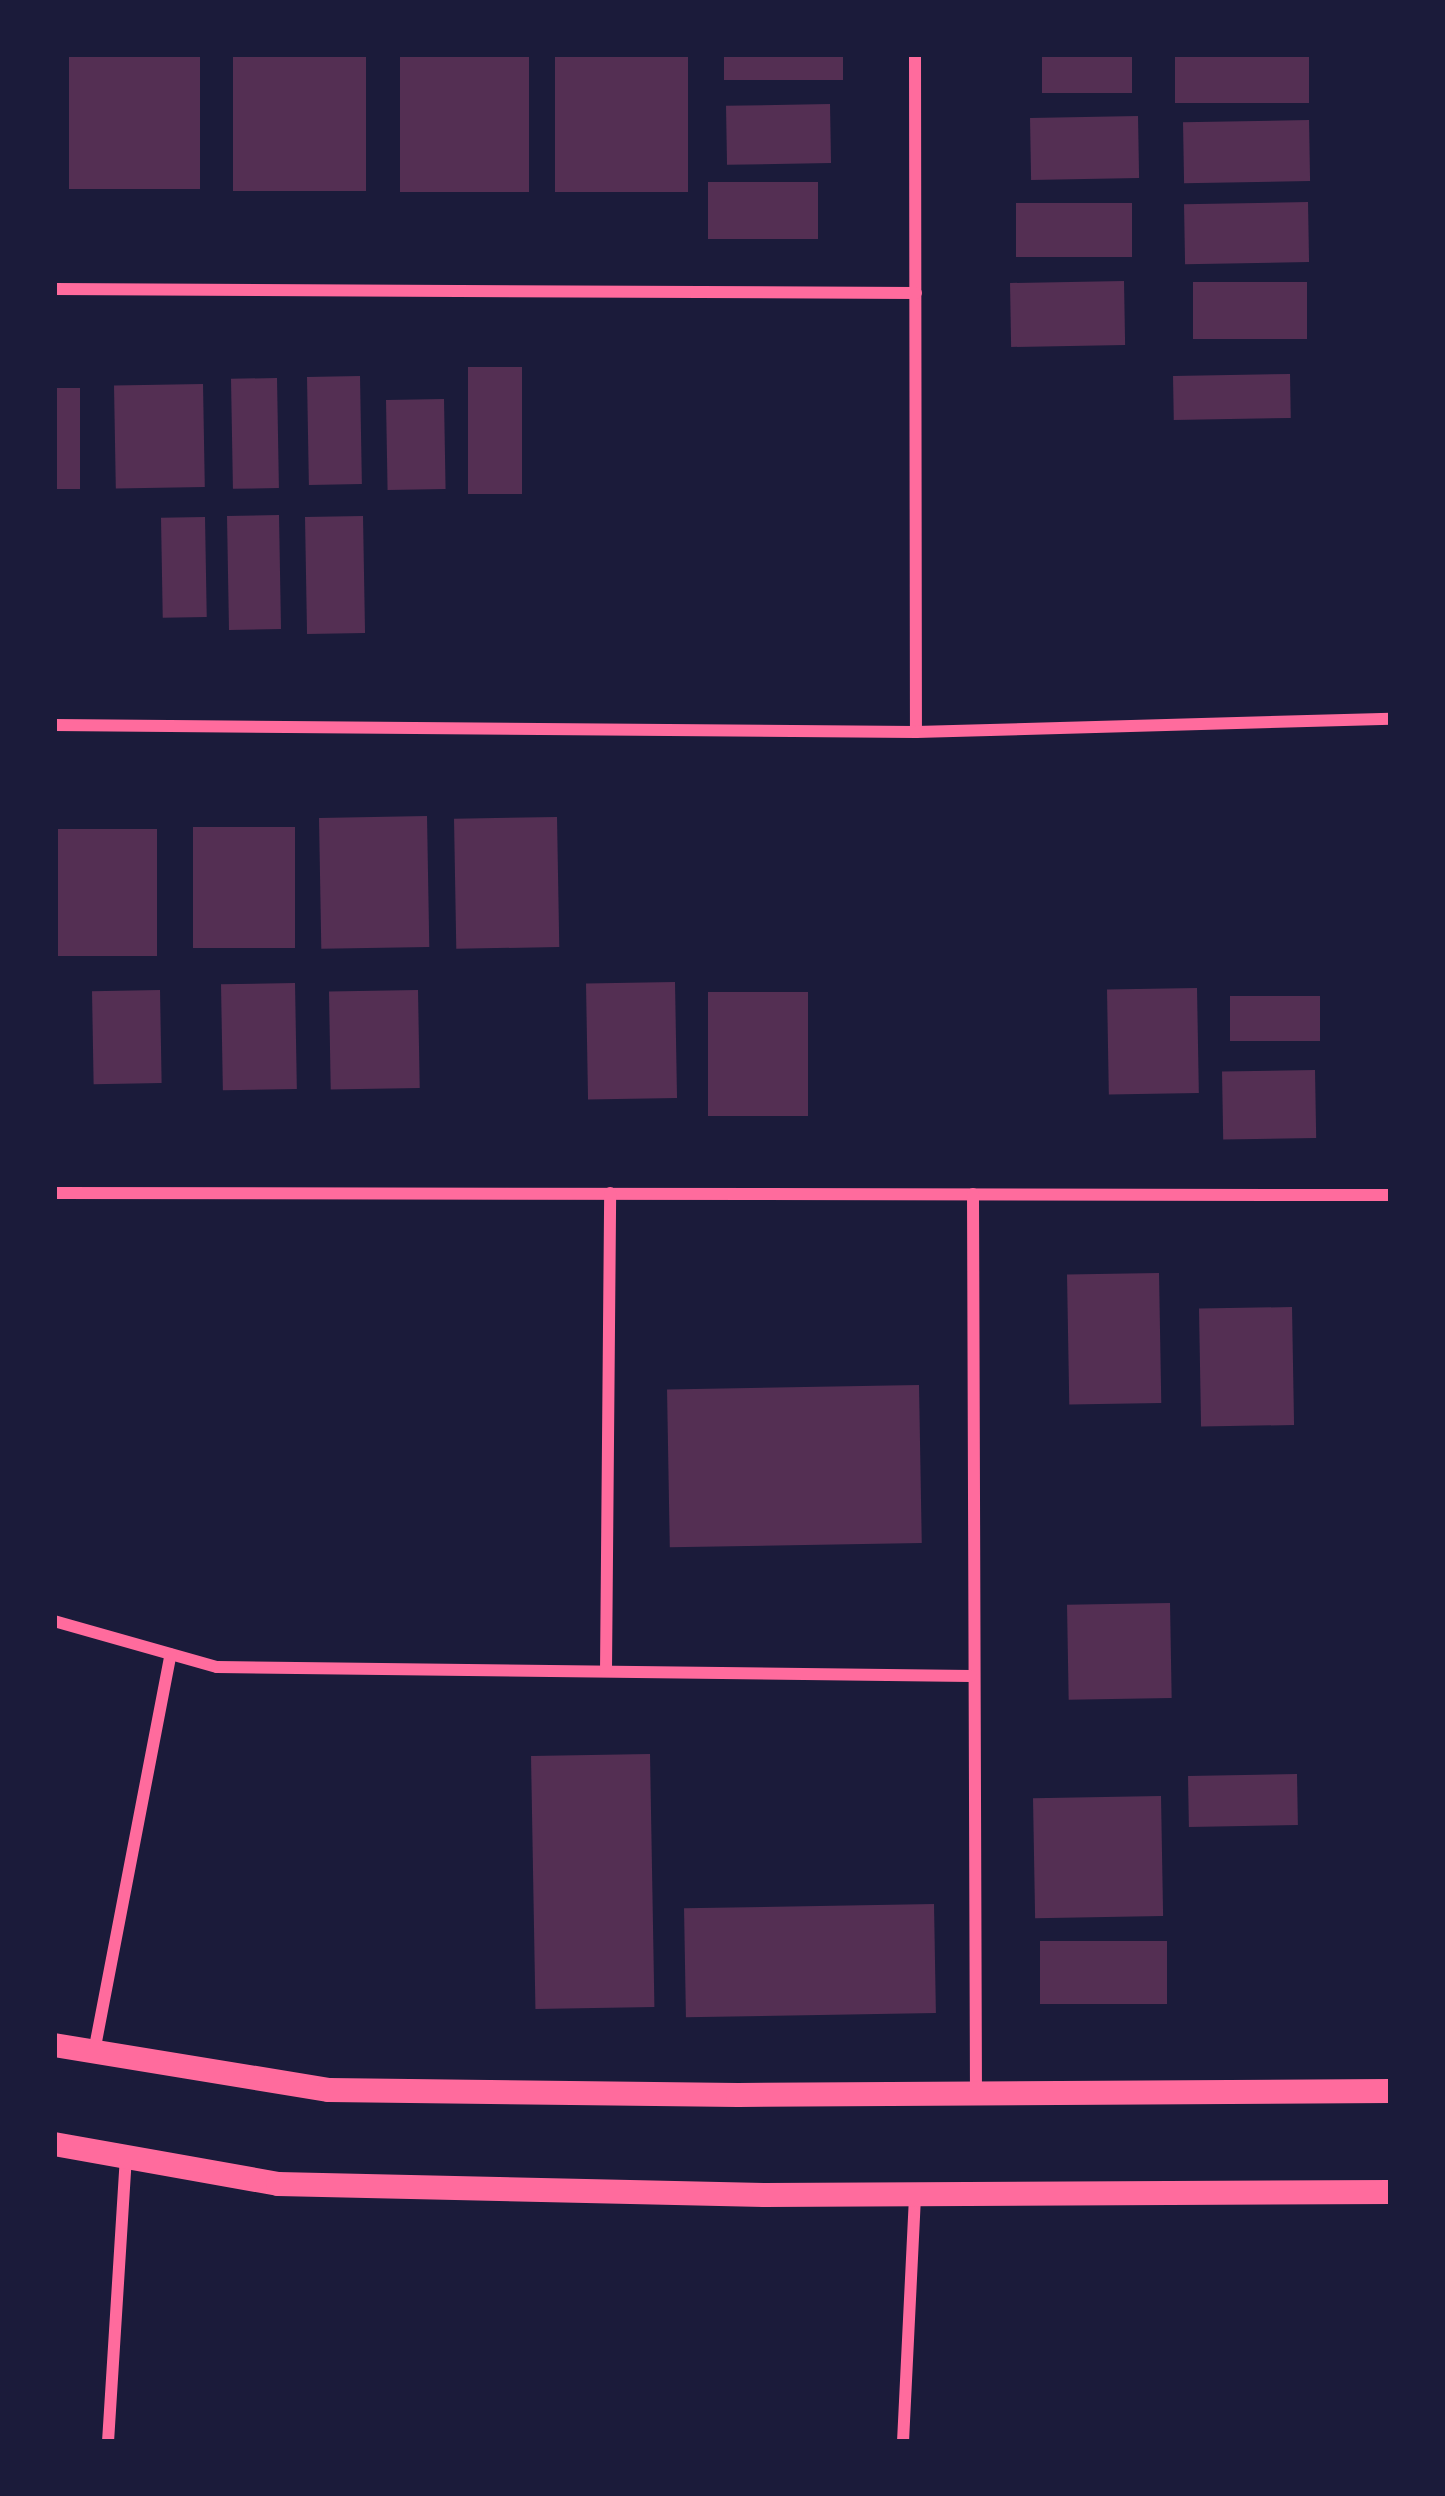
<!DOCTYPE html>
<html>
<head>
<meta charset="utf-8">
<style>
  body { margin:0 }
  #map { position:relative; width:1445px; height:2496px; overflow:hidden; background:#1b1b3a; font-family:Figtree,sans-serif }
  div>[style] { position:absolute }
  .building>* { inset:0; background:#542f53; transform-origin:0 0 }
  .minor>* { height:12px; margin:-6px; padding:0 6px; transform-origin:6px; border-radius:6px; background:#ff6b9d }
  .secondary>* { height:24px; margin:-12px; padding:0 12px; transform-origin:12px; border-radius:12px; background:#ff6b9d }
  span { translate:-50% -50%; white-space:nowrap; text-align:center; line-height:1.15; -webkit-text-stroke:12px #1b1b3a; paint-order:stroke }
  .frame { position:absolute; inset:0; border:57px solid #1b1b3a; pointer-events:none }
</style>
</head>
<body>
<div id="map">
  <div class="building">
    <i style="left:69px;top:54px;width:131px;height:135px"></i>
    <i style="left:233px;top:54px;width:133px;height:137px"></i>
    <i style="left:400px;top:54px;width:129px;height:138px"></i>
    <i style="left:555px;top:54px;width:133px;height:138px"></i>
    <i style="left:724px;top:54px;width:119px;height:26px"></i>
    <i style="left:1042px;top:54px;width:90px;height:39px"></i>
    <i style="left:1175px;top:54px;width:134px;height:49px"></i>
    <i style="left:830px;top:104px;width:59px;height:104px;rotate:89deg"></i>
    <i style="left:1138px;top:116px;width:62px;height:108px;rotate:89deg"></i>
    <i style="left:1309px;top:120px;width:61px;height:126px;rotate:89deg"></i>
    <i style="left:818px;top:182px;width:57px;height:110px;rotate:90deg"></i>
    <i style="left:1308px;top:202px;width:60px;height:124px;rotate:89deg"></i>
    <i style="left:1132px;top:203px;width:54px;height:116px;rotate:90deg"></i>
    <i style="left:1124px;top:281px;width:64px;height:114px;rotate:89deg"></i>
    <i style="left:1307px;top:282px;width:57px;height:114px;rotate:90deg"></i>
    <i style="left:468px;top:367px;width:54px;height:127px"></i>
    <i style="left:1290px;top:374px;width:44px;height:117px;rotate:89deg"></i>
    <i style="left:360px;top:376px;width:108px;height:53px;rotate:89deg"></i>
    <i style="left:277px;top:378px;width:110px;height:46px;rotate:89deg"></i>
    <i style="left:203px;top:384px;width:103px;height:89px;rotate:89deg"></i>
    <i style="left:54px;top:388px;width:26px;height:101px"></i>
    <i style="left:444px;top:399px;width:90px;height:58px;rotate:89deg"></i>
    <i style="left:279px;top:515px;width:114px;height:52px;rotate:89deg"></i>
    <i style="left:363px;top:516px;width:117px;height:58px;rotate:89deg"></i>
    <i style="left:205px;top:517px;width:100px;height:44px;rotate:89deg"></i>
    <i style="left:427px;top:816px;width:131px;height:108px;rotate:89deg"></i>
    <i style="left:557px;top:817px;width:130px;height:103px;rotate:89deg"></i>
    <i style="left:295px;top:827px;width:121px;height:102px;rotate:90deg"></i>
    <i style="left:157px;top:829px;width:127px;height:99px;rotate:90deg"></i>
    <i style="left:675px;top:982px;width:116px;height:89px;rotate:89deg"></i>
    <i style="left:295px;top:983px;width:106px;height:74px;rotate:89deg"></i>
    <i style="left:1197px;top:988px;width:105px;height:90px;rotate:89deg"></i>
    <i style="left:160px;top:990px;width:93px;height:68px;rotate:89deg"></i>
    <i style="left:418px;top:990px;width:98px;height:89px;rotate:89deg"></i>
    <i style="left:808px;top:992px;width:124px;height:100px;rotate:90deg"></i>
    <i style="left:1320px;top:996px;width:45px;height:90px;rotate:90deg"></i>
    <i style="left:1315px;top:1070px;width:68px;height:93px;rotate:89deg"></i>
    <i style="left:1159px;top:1273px;width:130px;height:92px;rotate:89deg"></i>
    <i style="left:1292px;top:1307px;width:118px;height:93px;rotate:89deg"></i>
    <i style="left:919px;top:1385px;width:158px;height:252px;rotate:89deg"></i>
    <i style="left:1170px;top:1603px;width:95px;height:103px;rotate:89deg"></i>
    <i style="left:650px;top:1754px;width:253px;height:119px;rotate:89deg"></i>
    <i style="left:1297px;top:1774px;width:51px;height:109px;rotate:89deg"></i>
    <i style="left:1161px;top:1796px;width:120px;height:128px;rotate:89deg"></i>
    <i style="left:934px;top:1904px;width:109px;height:250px;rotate:89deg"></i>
    <i style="left:1167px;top:1941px;width:63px;height:127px;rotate:90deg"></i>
  </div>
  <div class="minor">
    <i style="left:915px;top:54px;width:678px;rotate:89.92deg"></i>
    <i style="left:54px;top:289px;width:862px;rotate:0.27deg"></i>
    <i style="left:54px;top:725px;width:862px;rotate:0.47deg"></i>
    <i style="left:916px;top:732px;width:475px;rotate:-1.6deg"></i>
    <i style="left:54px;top:1193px;width:1337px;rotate:0.09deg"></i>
    <i style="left:973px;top:1194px;width:898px;rotate:89.81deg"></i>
    <i style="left:54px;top:1621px;width:169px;rotate:15.8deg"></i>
    <i style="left:217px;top:1667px;width:754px;rotate:0.68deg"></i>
    <i style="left:606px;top:1671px;width:478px;rotate:-89.5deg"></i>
    <i style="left:94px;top:2052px;width:405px;rotate:-79.1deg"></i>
    <i style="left:108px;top:2442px;width:285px;rotate:-86.4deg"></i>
    <i style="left:903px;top:2442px;width:247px;rotate:-87.2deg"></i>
  </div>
  <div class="secondary">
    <i style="left:54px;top:2045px;width:279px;rotate:9.3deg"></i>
    <i style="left:329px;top:2090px;width:409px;rotate:0.7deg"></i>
    <i style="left:738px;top:2095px;width:653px;rotate:-0.35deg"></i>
    <i style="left:54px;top:2144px;width:228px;rotate:10.1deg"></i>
    <i style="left:278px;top:2184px;width:486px;rotate:1.3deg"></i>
    <i style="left:764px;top:2195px;width:627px;rotate:-0.27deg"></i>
  </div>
  <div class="frame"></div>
</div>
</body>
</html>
